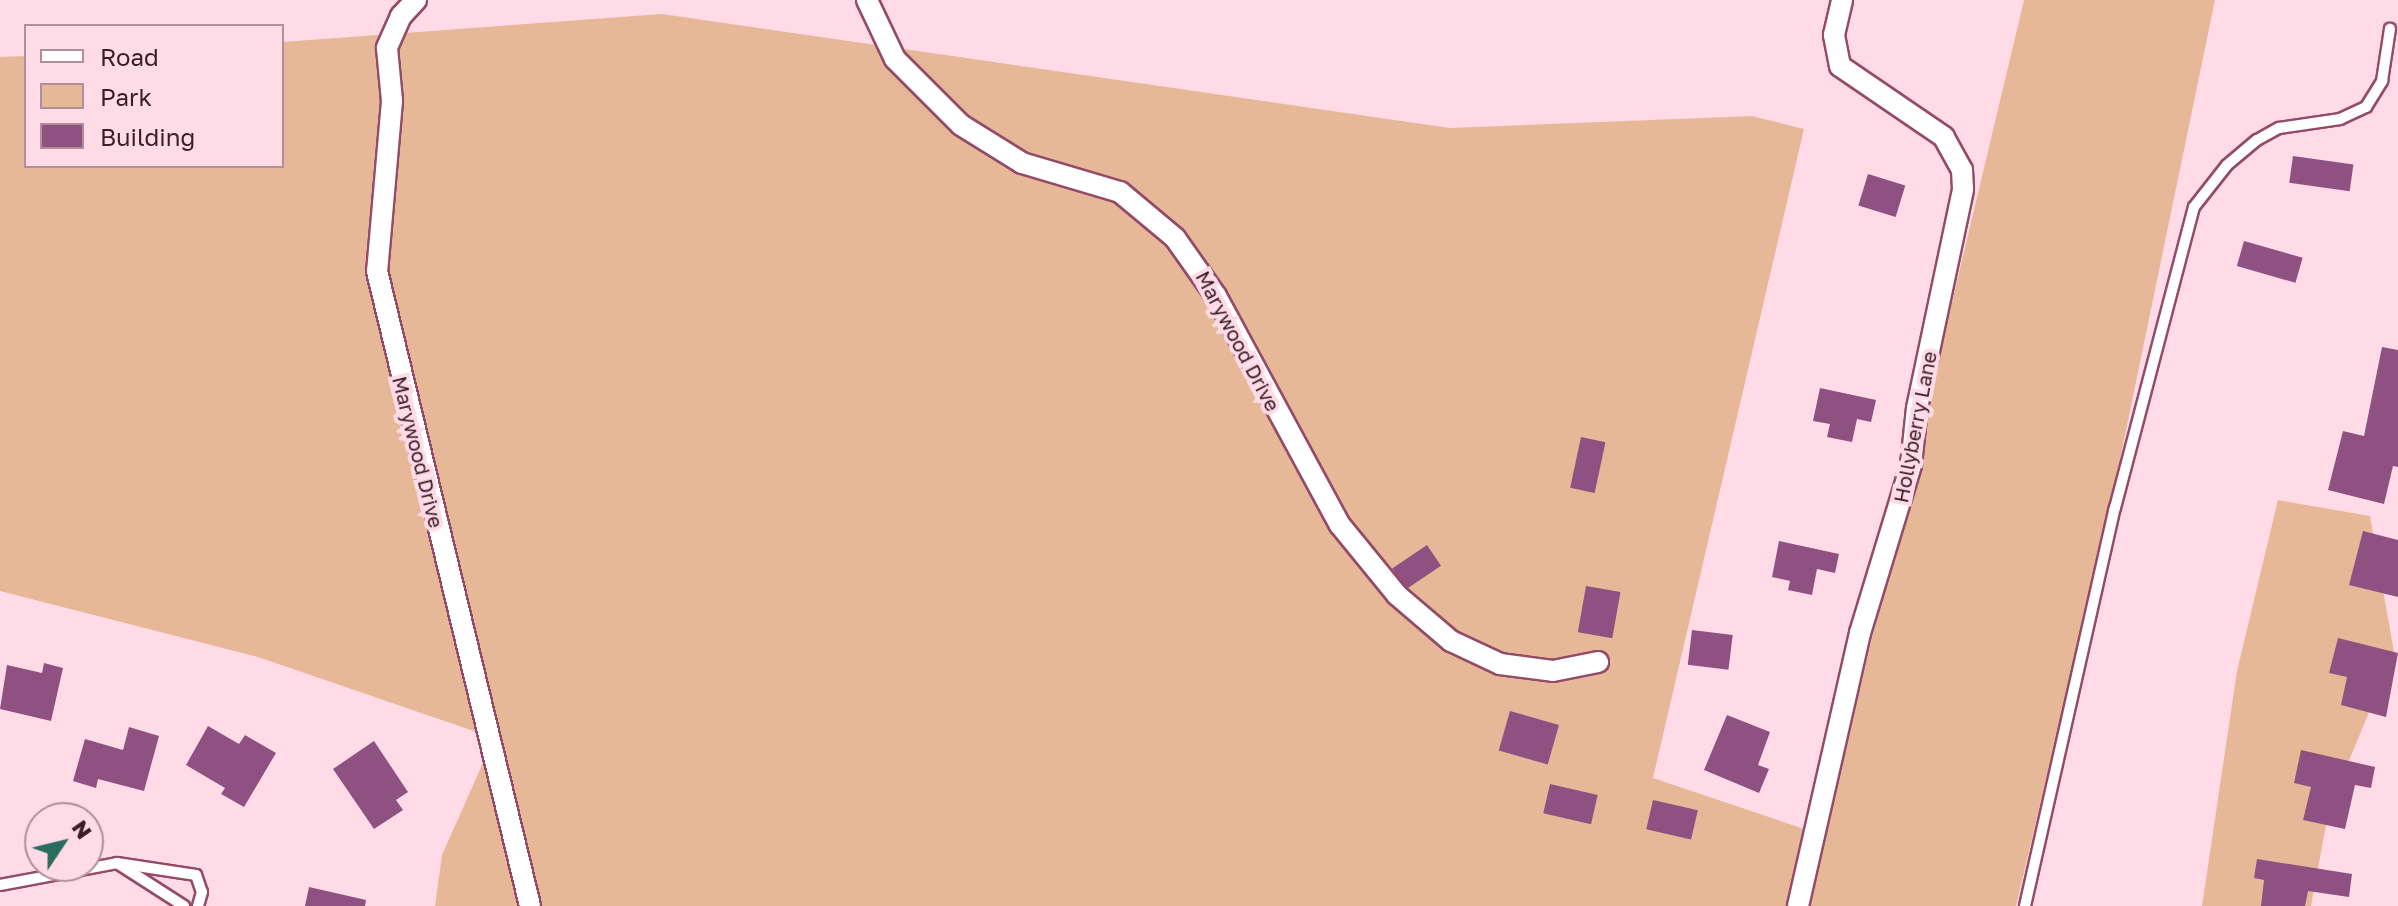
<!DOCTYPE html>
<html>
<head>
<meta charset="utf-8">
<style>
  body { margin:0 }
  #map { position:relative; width:2398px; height:906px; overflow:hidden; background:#fedbe7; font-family:"Golos Text",sans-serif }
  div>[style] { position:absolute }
  .green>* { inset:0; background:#e6b898 }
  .building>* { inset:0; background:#8e5181; transform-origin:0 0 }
  .roads { filter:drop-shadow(2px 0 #944b69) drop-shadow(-2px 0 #944b69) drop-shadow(0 2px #944b69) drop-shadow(0 -2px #944b69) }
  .lane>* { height:10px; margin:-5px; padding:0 5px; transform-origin:5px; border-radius:5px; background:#fff }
  .street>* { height:20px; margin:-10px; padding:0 10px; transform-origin:10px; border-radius:10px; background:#fff }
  span { translate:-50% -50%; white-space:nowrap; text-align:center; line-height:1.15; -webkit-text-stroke:8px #fedbe7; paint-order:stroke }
  .street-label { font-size:20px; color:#3b1c28 }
  .legend { position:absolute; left:24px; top:24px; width:260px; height:144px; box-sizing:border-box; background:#fedbe7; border:2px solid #b08f9b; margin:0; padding:10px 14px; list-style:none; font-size:24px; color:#3b1c28 }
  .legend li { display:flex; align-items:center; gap:16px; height:40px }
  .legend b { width:40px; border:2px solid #b08f9b }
  .north { position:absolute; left:24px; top:802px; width:80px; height:80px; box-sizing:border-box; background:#fedbe7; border:2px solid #b08f9b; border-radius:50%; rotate:55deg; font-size:22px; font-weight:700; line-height:32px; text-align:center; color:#3b1c28 }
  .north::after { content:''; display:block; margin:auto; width:28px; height:36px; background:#2a6c5d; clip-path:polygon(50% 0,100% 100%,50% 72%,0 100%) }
</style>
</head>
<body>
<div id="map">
  <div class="green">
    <i style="clip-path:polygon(2024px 0,2215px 0,2107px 522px,2016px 906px,435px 906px,442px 855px,494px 738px,258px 657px,0 591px,0 57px,26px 56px,26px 166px,282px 166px,282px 42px,662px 14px,1450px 128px,1752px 116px,1804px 129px,1653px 778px,1825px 836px)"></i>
    <i style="clip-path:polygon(2278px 500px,2370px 516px,2394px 652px,2329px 809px,2311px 906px,2202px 906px,2237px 671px)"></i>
  </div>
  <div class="building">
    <i style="left:2293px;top:156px;width:61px;height:27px;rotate:8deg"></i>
    <i style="left:1868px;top:174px;width:39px;height:33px;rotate:17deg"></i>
    <i style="left:2244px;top:241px;width:61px;height:26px;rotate:16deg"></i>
    <i style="clip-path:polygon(2382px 347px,2398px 350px,2398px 467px,2393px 466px,2384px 504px,2328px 490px,2343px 431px,2364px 436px)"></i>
    <i style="clip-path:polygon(1820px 388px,1876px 400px,1871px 422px,1857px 419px,1852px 442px,1827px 437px,1830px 424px,1813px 421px)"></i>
    <i style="left:1581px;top:437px;width:25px;height:52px;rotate:12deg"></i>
    <i style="clip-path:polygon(2363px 531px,2398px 540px,2398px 597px,2349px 585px)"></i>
    <i style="clip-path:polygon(1779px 541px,1839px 554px,1835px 573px,1817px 569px,1812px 595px,1788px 590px,1790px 581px,1772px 577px)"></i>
    <i style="left:1427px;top:545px;width:25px;height:42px;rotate:56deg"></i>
    <i style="left:1586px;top:586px;width:35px;height:47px;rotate:10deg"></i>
    <i style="left:1692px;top:630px;width:41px;height:35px;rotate:7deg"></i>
    <i style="clip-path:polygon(2338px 638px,2398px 653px,2386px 717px,2341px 705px,2347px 677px,2329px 673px)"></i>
    <i style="clip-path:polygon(44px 663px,63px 668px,51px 721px,0 709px,7px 665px,42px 673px)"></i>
    <i style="left:1510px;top:711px;width:51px;height:41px;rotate:16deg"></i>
    <i style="clip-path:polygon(1727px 715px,1770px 732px,1758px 765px,1769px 769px,1759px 793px,1704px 770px)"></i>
    <i style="clip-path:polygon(208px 726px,239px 744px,245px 735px,276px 753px,244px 807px,221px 794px,225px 788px,186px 765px)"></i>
    <i style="clip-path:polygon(129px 727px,159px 736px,144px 791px,98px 779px,96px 788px,73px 781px,85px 739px,123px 750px)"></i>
    <i style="clip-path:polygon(374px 741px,408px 792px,396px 800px,403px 810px,374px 829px,333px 769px)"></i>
    <i style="clip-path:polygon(2301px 750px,2375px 767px,2371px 788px,2355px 785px,2345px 829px,2303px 820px,2311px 787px,2294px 783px)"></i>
    <i style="left:1550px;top:784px;width:49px;height:30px;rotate:13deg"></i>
    <i style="left:1653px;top:800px;width:46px;height:30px;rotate:13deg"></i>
    <i style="clip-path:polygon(2257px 859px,2352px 874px,2349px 897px,2308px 891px,2305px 906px,2261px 906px,2264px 880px,2254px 878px)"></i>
    <i style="clip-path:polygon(309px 887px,366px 900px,365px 906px,305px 906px)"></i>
  </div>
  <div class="roads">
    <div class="lane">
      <i style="left:0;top:885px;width:119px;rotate:-10.6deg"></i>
      <i style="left:184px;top:906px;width:80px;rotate:-147.3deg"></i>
      <i style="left:117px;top:863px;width:80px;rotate:8.6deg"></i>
      <i style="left:196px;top:875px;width:18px;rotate:71deg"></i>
      <i style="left:202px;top:892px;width:15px;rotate:106deg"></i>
      <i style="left:2025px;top:906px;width:408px;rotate:-77.3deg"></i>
      <i style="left:2115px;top:508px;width:311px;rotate:-75.3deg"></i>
      <i style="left:2194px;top:207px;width:53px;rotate:-51.8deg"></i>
      <i style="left:2227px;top:165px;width:39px;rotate:-40deg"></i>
      <i style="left:2257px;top:140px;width:25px;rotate:-29deg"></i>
      <i style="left:2279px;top:128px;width:62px;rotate:-8.4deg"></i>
      <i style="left:2340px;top:119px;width:29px;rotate:-25deg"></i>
      <i style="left:2366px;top:107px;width:31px;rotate:-58deg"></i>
      <i style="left:2382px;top:81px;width:53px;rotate:-81.3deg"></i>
    </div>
    <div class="street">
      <i style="left:416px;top:0;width:22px;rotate:133deg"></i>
      <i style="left:401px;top:16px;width:35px;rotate:114deg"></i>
      <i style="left:387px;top:48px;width:53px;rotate:84.6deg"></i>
      <i style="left:392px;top:101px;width:171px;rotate:95deg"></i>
      <i style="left:377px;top:271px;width:653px;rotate:76.45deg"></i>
      <i style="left:867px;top:0;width:65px;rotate:64.6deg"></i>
      <i style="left:895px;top:59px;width:93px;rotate:45deg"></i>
      <i style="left:961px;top:125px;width:72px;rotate:31.9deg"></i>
      <i style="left:1022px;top:163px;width:102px;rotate:16.5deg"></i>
      <i style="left:1120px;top:192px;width:72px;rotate:39.9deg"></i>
      <i style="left:1175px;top:238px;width:71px;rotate:54.7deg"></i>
      <i style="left:1216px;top:296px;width:260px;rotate:61.6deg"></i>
      <i style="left:1340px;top:525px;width:90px;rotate:50.8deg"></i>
      <i style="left:1397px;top:595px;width:71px;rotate:40.4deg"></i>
      <i style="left:1451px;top:641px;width:54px;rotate:25.1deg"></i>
      <i style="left:1500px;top:664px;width:53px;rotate:7.5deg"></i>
      <i style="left:1553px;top:671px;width:46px;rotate:-11.3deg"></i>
      <i style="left:1798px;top:906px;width:280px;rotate:-77.2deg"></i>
      <i style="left:1860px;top:633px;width:176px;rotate:-73.1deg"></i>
      <i style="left:1911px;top:465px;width:57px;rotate:-84deg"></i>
      <i style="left:1917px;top:408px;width:224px;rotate:-78.1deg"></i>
      <i style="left:1963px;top:189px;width:19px;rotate:-93deg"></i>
      <i style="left:1962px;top:170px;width:38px;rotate:-119deg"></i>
      <i style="left:1944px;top:137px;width:126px;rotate:-145.7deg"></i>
      <i style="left:1840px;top:66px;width:32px;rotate:-101deg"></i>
      <i style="left:1834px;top:35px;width:36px;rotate:-77deg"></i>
    </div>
  </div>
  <div class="street-label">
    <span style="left:1238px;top:341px;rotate:62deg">Marywood Drive</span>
    <span style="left:1915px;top:427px;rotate:-79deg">Hollyberry Lane</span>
    <span style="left:418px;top:452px;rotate:76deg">Marywood Drive</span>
  </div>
  <ul class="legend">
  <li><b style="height:10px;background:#fff"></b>Road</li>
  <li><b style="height:22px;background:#e6b898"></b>Park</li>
  <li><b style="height:22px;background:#8e5181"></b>Building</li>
  </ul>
  <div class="north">N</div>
</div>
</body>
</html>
